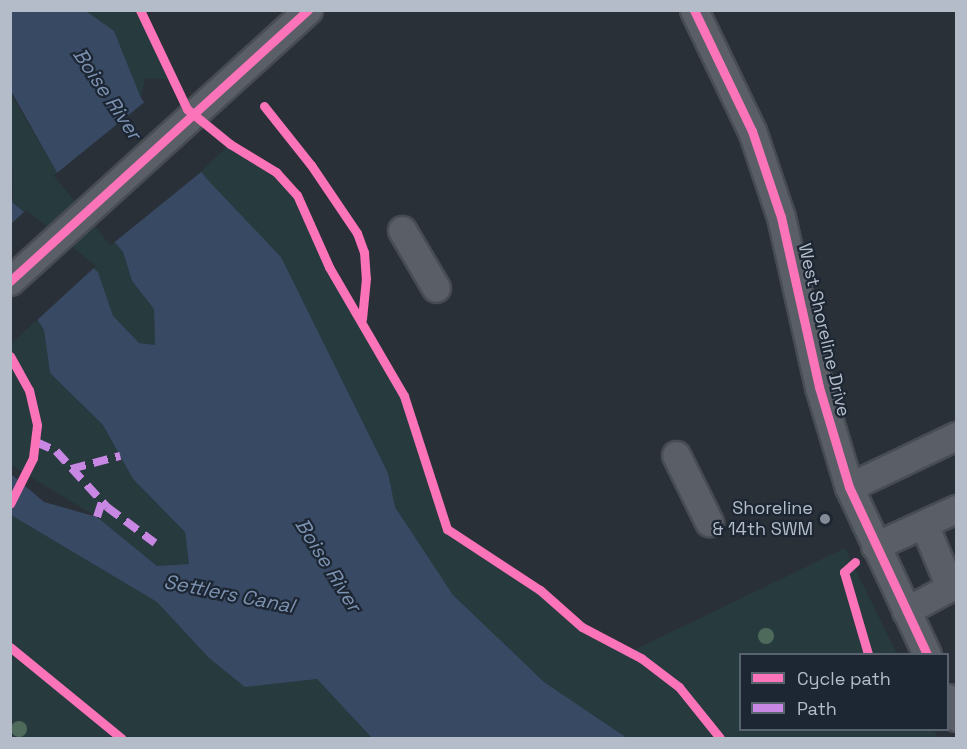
<!DOCTYPE html>
<html>
<head>
<meta charset="utf-8">
<style>
  body { margin:0 }
  #map { position:relative; width:967px; height:749px; overflow:hidden; background:#2a3038; font-family:"Space Grotesk",sans-serif }
  div>[style] { position:absolute }
  .green>* { inset:0; background:#273a3e }
  .water>* { inset:0; background:#384963 }
  .pier>* { inset:0; background:#2a3038; transform-origin:0 0 }
  .roads { filter:drop-shadow(2px 0 #484c53) drop-shadow(-2px 0 #484c53) drop-shadow(0 2px #484c53) drop-shadow(0 -2px #484c53) }
  .minor>* { height:27px; margin:-13.5px; padding:0 13.5px; transform-origin:13.5px; border-radius:13.5px; background:#5a5e66 }
  .quiet>* { height:8px; margin-top:-4px; transform-origin:0; background:repeating-linear-gradient(90deg,#c787e3 0 15px,transparent 0 23px) }
  .cycleway>* { height:9px; margin:-4.5px; padding:0 4.5px; transform-origin:4.5px; border-radius:4.5px; background:#fb73b8 }
  .trees>* { width:16px; height:16px; margin:-8px; border-radius:50%; background:#4e6a5a }
  .dots>* { width:16px; height:16px; translate:-50% -50%; box-sizing:border-box; border:3px solid #1d2633; border-radius:50% }
  span { translate:-50% -50%; white-space:nowrap; text-align:center; line-height:1.15; -webkit-text-stroke:4.5px #1d2633; paint-order:stroke }
  .street-label { font-size:18px; color:#b4bcc9 }
  .poi-label { font-size:18px; color:#b4bcc9 }
  .right { translate:-100% -50%; text-align:right }
  .water-label { font-size:20px; color:#7c92b1; font-style:italic }
  .frame { position:absolute; inset:0; border:12px solid #b4bcc9; pointer-events:none }
  .legend { position:absolute; left:739px; top:653px; width:210px; height:78px; box-sizing:border-box; background:#1d2633; border:2px solid #59626f; margin:0; padding:8px 10px; list-style:none; font-size:18px; color:#b4bcc9 }
  .legend li { display:flex; align-items:center; gap:12px; height:30px }
  .legend b { width:30px; border:2px solid #59626f }
</style>
</head>
<body>
<div id="map">
  <div class="green">
    <i style="clip-path:polygon(86px 11px,140px 11px,170px 80px,145px 78px,141px 98px,114px 31px)"></i>
    <i style="clip-path:polygon(10px 92px,60px 178px,123px 252px,132px 281px,154px 309px,155px 346px,139px 343px,112px 316px,98px 272px,13px 203px)"></i>
    <i style="clip-path:polygon(230px 144px,276px 172px,297px 195px,329px 267px,404px 396px,447px 529px,540px 590px,582px 627px,630px 652px,845px 548px,897px 654px,740px 654px,740px 730px,934px 730px,938px 738px,627px 738px,544px 682px,453px 595px,395px 507px,388px 473px,281px 257px,200px 172px)"></i>
    <i style="clip-path:polygon(37px 320px,44px 330px,50px 373px,103px 425px,133px 479px,185px 532px,189px 564px,157px 566px,97px 517px,11px 465px,11px 344px)"></i>
    <i style="clip-path:polygon(11px 515px,157px 602px,209px 658px,245px 686px,317px 679px,372px 738px,11px 738px)"></i>
  </div>
  <div class="water">
    <i style="clip-path:polygon(11px 11px,86px 11px,114px 31px,141px 98px,206px 178px,281px 257px,388px 473px,395px 507px,453px 595px,544px 682px,627px 738px,372px 738px,317px 679px,245px 687px,209px 658px,157px 602px,11px 515px,11px 474px,44px 502px,97px 517px,157px 566px,189px 564px,185px 532px,133px 479px,103px 425px,50px 373px,44px 330px,11px 280px,10px 189px,13px 203px,98px 272px,113px 316px,139px 343px,155px 345px,154px 309px,132px 281px,123px 252px,60px 178px,11px 91px)"></i>
  </div>
  <div class="pier">
    <i style="left:147px;top:100px;width:90px;height:120px;rotate:51deg"></i>
    <i style="clip-path:polygon(26px 210px,96px 266px,35px 322px,10px 286px,11px 224px)"></i>
  </div>
  <div class="roads">
    <div class="minor">
      <i style="left:694px;top:10px;width:134px;rotate:64.4deg"></i>
      <i style="left:752px;top:131px;width:91px;rotate:71.4deg"></i>
      <i style="left:781px;top:217px;width:174px;rotate:77.4deg"></i>
      <i style="left:819px;top:387px;width:104px;rotate:73.3deg"></i>
      <i style="left:849px;top:487px;width:184px;rotate:65deg"></i>
      <i style="left:402px;top:230px;width:67px;rotate:59.6deg"></i>
      <i style="left:10px;top:281px;width:403px;rotate:-42.3deg"></i>
      <i style="left:676px;top:455px;width:75px;rotate:63.8deg"></i>
      <i style="left:849px;top:487px;width:119px;rotate:-25.5deg"></i>
      <i style="left:875px;top:546px;width:89px;rotate:-24.6deg"></i>
      <i style="left:906px;top:611px;width:50px;rotate:-28.6deg"></i>
      <i style="left:950px;top:587px;width:68px;rotate:-112.4deg"></i>
      <i style="left:948px;top:698px;width:21px;rotate:67deg"></i>
    </div>
  </div>
  <div class="quiet">
    <i style="left:36px;top:442px;width:22px;rotate:24deg"></i>
    <i style="left:56px;top:451px;width:76px;rotate:47.7deg"></i>
    <i style="left:107px;top:507px;width:60px;rotate:36.9deg"></i>
    <i style="left:71px;top:469px;width:51px;rotate:-14.9deg"></i>
    <i style="left:97px;top:517px;width:16px;rotate:-72deg"></i>
  </div>
  <div class="cycleway">
    <i style="left:140px;top:10px;width:110px;rotate:64.6deg"></i>
    <i style="left:187px;top:109px;width:55px;rotate:39.1deg"></i>
    <i style="left:230px;top:144px;width:54px;rotate:31.3deg"></i>
    <i style="left:276px;top:172px;width:31px;rotate:48deg"></i>
    <i style="left:297px;top:195px;width:79px;rotate:66deg"></i>
    <i style="left:329px;top:267px;width:149px;rotate:59.8deg"></i>
    <i style="left:404px;top:396px;width:140px;rotate:72.1deg"></i>
    <i style="left:447px;top:529px;width:111px;rotate:33.3deg"></i>
    <i style="left:540px;top:590px;width:56px;rotate:41.4deg"></i>
    <i style="left:582px;top:627px;width:67px;rotate:27.7deg"></i>
    <i style="left:641px;top:658px;width:48px;rotate:37.3deg"></i>
    <i style="left:679px;top:687px;width:65px;rotate:51.2deg"></i>
    <i style="left:694px;top:10px;width:134px;rotate:64.4deg"></i>
    <i style="left:752px;top:131px;width:91px;rotate:71.4deg"></i>
    <i style="left:781px;top:217px;width:174px;rotate:77.4deg"></i>
    <i style="left:819px;top:387px;width:104px;rotate:73.3deg"></i>
    <i style="left:849px;top:487px;width:184px;rotate:65deg"></i>
    <i style="left:264px;top:106px;width:75px;rotate:51.5deg"></i>
    <i style="left:311px;top:165px;width:82px;rotate:55.9deg"></i>
    <i style="left:357px;top:233px;width:20px;rotate:70deg"></i>
    <i style="left:364px;top:252px;width:26px;rotate:86deg"></i>
    <i style="left:366px;top:278px;width:41px;rotate:95.6deg"></i>
    <i style="left:10px;top:281px;width:403px;rotate:-42.3deg"></i>
    <i style="left:10px;top:356px;width:39px;rotate:61deg"></i>
    <i style="left:29px;top:390px;width:36px;rotate:77deg"></i>
    <i style="left:37px;top:425px;width:33px;rotate:97deg"></i>
    <i style="left:33px;top:458px;width:51px;rotate:116.6deg"></i>
    <i style="left:855px;top:562px;width:15px;rotate:138deg"></i>
    <i style="left:844px;top:572px;width:85px;rotate:73.7deg"></i>
    <i style="left:10px;top:647px;width:144px;rotate:39.3deg"></i>
  </div>
  <div class="trees">
    <i style="left:766px;top:636px"></i>
    <i style="left:19px;top:729px"></i>
  </div>
  <div class="dots">
    <i style="left:825px;top:519px;background:#848b96"></i>
  </div>
  <div class="street-label">
    <span style="left:824px;top:330px;rotate:77deg">West Shoreline Drive</span>
  </div>
  <div class="poi-label">
    <span class="right" style="left:813px;top:519px">Shoreline<br>&amp; 14th SWM</span>
  </div>
  <div class="water-label">
    <span style="left:107px;top:94px;rotate:56deg">Boise River</span>
    <span style="left:328px;top:565px;rotate:58deg">Boise River</span>
    <span style="left:229px;top:594px;rotate:11deg">Settlers Canal</span>
  </div>
  <div class="frame"></div>
  <ul class="legend">
  <li><b style="height:8px;background:#fb73b8"></b>Cycle path</li>
  <li><b style="height:8px;background:#c787e3"></b>Path</li>
  </ul>
</div>
</body>
</html>
